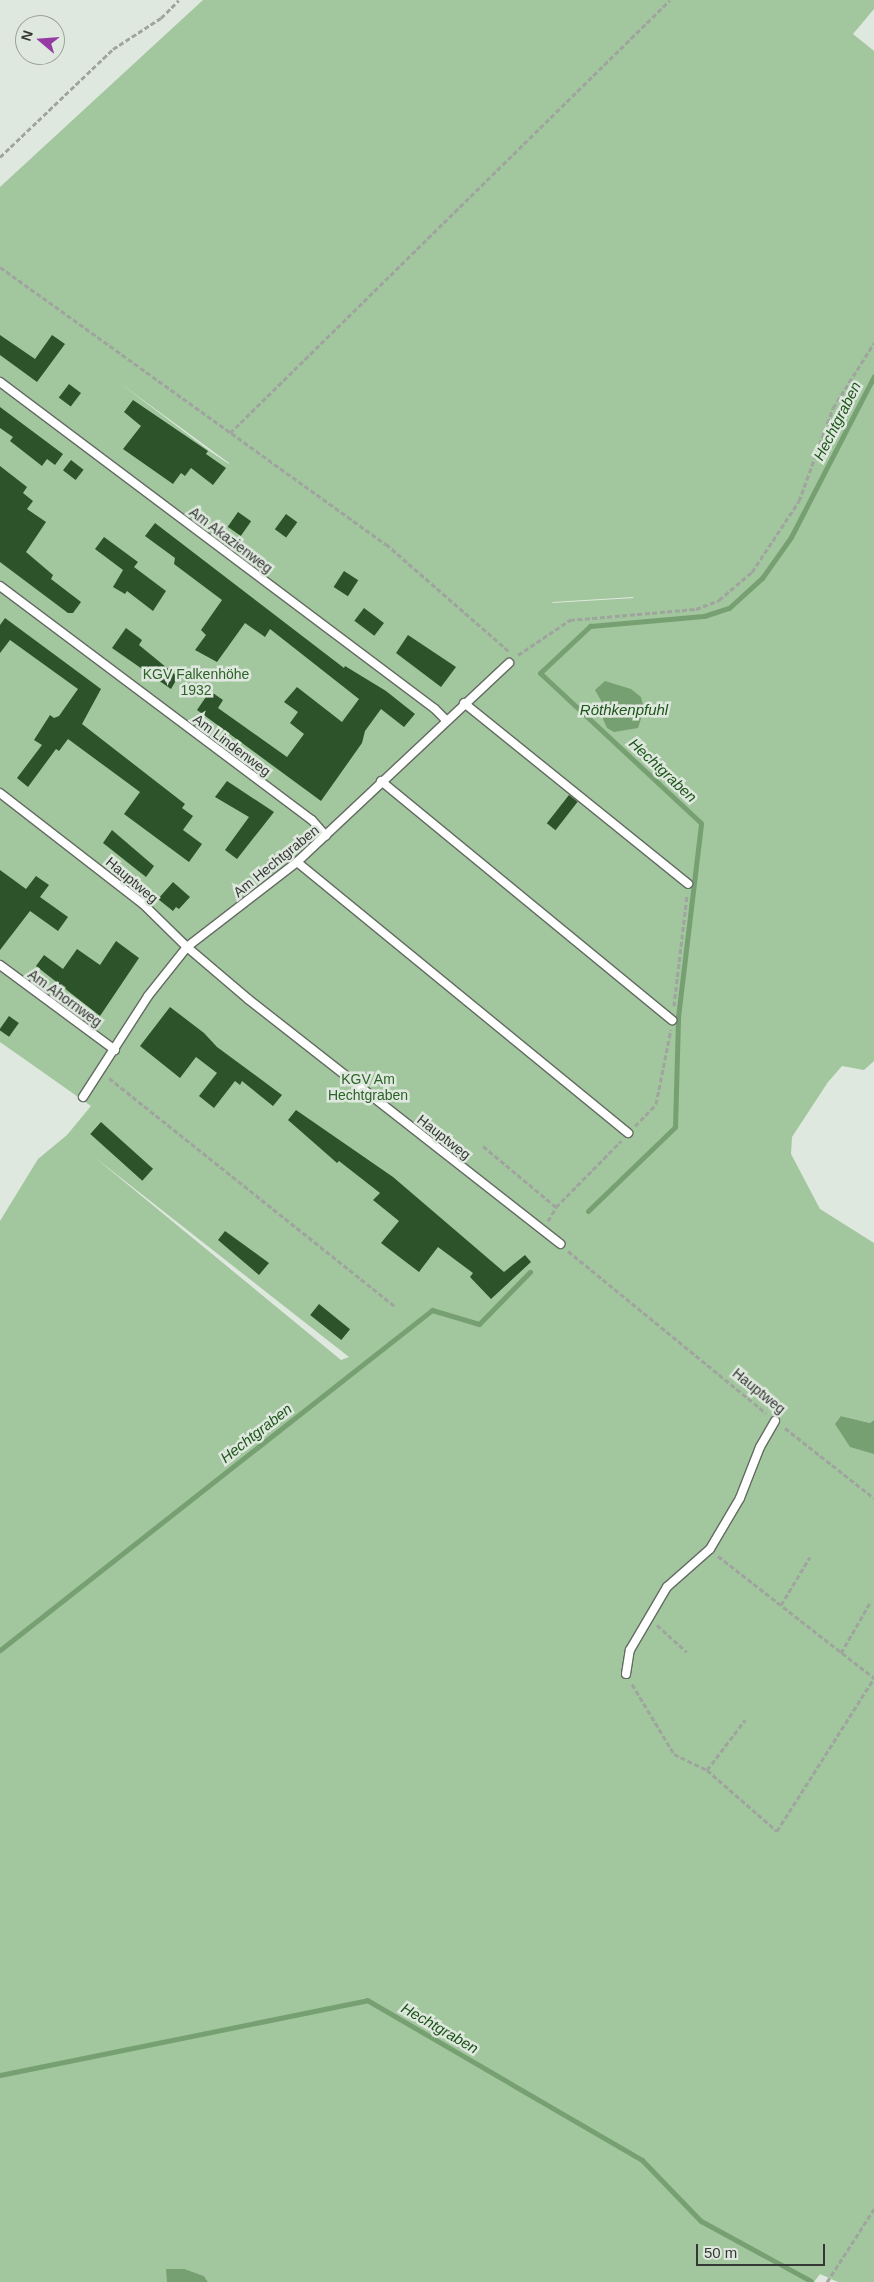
<!DOCTYPE html>
<html>
<head>
<meta charset="utf-8">
<style>
  body { margin:0 }
  #map { position:relative; width:874px; height:2282px; overflow:hidden; background:#dfe8de; font-family:Helvetica,sans-serif }
  div>[style] { position:absolute }
  .green>* { inset:0; background:#a2c69d }
  .water>* { inset:0; background:#77a072 }
  .stream>* { height:5px; margin:-2.5px; padding:0 2.5px; transform-origin:2.5px; border-radius:2.5px; background:#77a072 }
  .building>* { inset:0; background:#2d532a; transform-origin:0 0 }
  .path>* { height:3px; margin-top:-1.5px; transform-origin:0; background:repeating-linear-gradient(90deg,#9fa59e 0 5px,transparent 0 7.5px) }
  .roads { filter:drop-shadow(1px 0 #646b63) drop-shadow(-1px 0 #646b63) drop-shadow(0 1px #646b63) drop-shadow(0 -1px #646b63) }
  .service>* { height:8px; margin:-4px; padding:0 4px; transform-origin:4px; border-radius:4px; background:#fff }
  span { translate:-50% -50%; white-space:nowrap; text-align:center; line-height:1.15; -webkit-text-stroke:5px #dfe8de; paint-order:stroke }
  .street-label { font-size:14px; color:#353834 }
  .park-label { font-size:14px; color:#2c6327 }
  .water-label { font-size:15px; color:#1c5518; font-style:italic }
  .north { position:absolute; left:15px; top:15px; width:50px; height:50px; box-sizing:border-box; background:#dfe8de; border:1px solid #9ba29a; border-radius:50%; rotate:288deg; font-size:14px; font-weight:700; line-height:20px; text-align:center; color:#353834 }
  .north::after { content:''; display:block; margin:auto; width:18px; height:22px; background:#963aa4; clip-path:polygon(50% 0,100% 100%,50% 72%,0 100%) }
  .scale { position:absolute; left:696px; top:2244px; width:129px; height:22px; box-sizing:border-box; border:2px solid #353834; border-top:0; padding-left:6px; font-size:15px; line-height:18px; white-space:nowrap; color:#353834; -webkit-text-stroke:4px #dfe8de; paint-order:stroke }
</style>
</head>
<body>
<div id="map">
  <div class="green">
    <i style="clip-path:polygon(evenodd,203px 0,874px 0,874px 9px,853px 34px,874px 51px,874px 1061px,864px 1070px,842px 1066px,828px 1082px,792px 1137px,791px 1154px,820px 1209px,874px 1243px,874px 1420px,870px 1423px,841px 1416px,874px 1454px,874px 2282px,838px 2282px,820px 2274px,814px 2282px,208px 2282px,204px 2276px,185px 2269px,167px 2269px,167px 2282px,0 2282px,0 1221px,38px 1159px,67px 1135px,91px 1106px,0 1042px,0 187px,203px 0,117px 381px,229px 463px,229px 464px,211px 452px,117px 381px,203px 0,633px 597px,634px 598px,552px 603px,553px 602px,633px 597px,203px 0,93px 1156px,349px 1357px,341px 1360px,93px 1156px)"></i>
  </div>
  <div class="water">
    <i style="clip-path:polygon(605px 681px,631px 689px,641px 697px,644px 709px,638px 728px,614px 732px,607px 728px,603px 719px,604px 706px,595px 690px)"></i>
    <i style="clip-path:polygon(841px 1416px,870px 1423px,874px 1420px,874px 1454px,850px 1447px,835px 1424px)"></i>
    <i style="clip-path:polygon(166px 2269px,185px 2269px,204px 2276px,208px 2282px,167px 2282px)"></i>
  </div>
  <div class="stream">
    <i style="left:588px;top:1211px;width:121px;rotate:-44deg"></i>
    <i style="left:675px;top:1127px;width:110px;rotate:-88.4deg"></i>
    <i style="left:678px;top:1017px;width:195px;rotate:-83.2deg"></i>
    <i style="left:701px;top:823px;width:220px;rotate:-137deg"></i>
    <i style="left:540px;top:673px;width:69px;rotate:-43.2deg"></i>
    <i style="left:590px;top:626px;width:114px;rotate:-5deg"></i>
    <i style="left:704px;top:616px;width:26px;rotate:-18deg"></i>
    <i style="left:729px;top:608px;width:45px;rotate:-42.3deg"></i>
    <i style="left:762px;top:578px;width:50px;rotate:-54.7deg"></i>
    <i style="left:791px;top:537px;width:181px;rotate:-62.7deg"></i>
    <i style="left:0;top:1650px;width:550px;rotate:-38.2deg"></i>
    <i style="left:432px;top:1310px;width:49px;rotate:16.6deg"></i>
    <i style="left:479px;top:1324px;width:73px;rotate:-45.6deg"></i>
    <i style="left:0;top:2075px;width:375px;rotate:-11.5deg"></i>
    <i style="left:367px;top:2000px;width:318px;rotate:30.2deg"></i>
    <i style="left:642px;top:2160px;width:85px;rotate:46deg"></i>
    <i style="left:701px;top:2221px;width:125px;rotate:28.6deg"></i>
  </div>
  <div class="building">
    <i style="clip-path:polygon(0 335px,35px 359px,52px 335px,65px 344px,37px 382px,0 355px)"></i>
    <i style="left:69px;top:384px;width:15px;height:17px;rotate:37deg"></i>
    <i style="clip-path:polygon(133px 400px,208px 451px,206px 454px,226px 468px,213px 485px,191px 468px,185px 476px,181px 473px,173px 484px,123px 449px,141px 426px,124px 412px)"></i>
    <i style="clip-path:polygon(0 407px,63px 454px,55px 465px,47px 459px,42px 466px,10px 441px,13px 437px,0 428px)"></i>
    <i style="left:71px;top:460px;width:16px;height:13px;rotate:38deg"></i>
    <i style="clip-path:polygon(0 466px,27px 487px,23px 493px,33px 501px,27px 509px,46px 522px,26px 552px,53px 575px,51px 579px,81px 602px,73px 613px,68px 613px,0 562px)"></i>
    <i style="left:238px;top:512px;width:16px;height:18px;rotate:35deg"></i>
    <i style="left:286px;top:514px;width:14px;height:19px;rotate:36deg"></i>
    <i style="clip-path:polygon(155px 523px,344px 668px,345px 666px,386px 691px,415px 714px,404px 727px,381px 709px,365px 731px,362px 743px,321px 801px,197px 710px,210px 691px,223px 700px,218px 708px,287px 757px,304px 734px,290px 723px,298px 712px,284px 702px,297px 687px,342px 722px,359px 699px,270px 629px,265px 637px,245px 623px,217px 662px,195px 650px,206px 635px,201px 630px,222px 600px,174px 564px,175px 558px,145px 536px)"></i>
    <i style="clip-path:polygon(104px 537px,138px 562px,134px 567px,166px 591px,153px 611px,127px 591px,125px 594px,113px 587px,123px 570px,95px 549px)"></i>
    <i style="left:344px;top:571px;width:17px;height:19px;rotate:33deg"></i>
    <i style="left:364px;top:608px;width:25px;height:16px;rotate:37deg"></i>
    <i style="clip-path:polygon(5px 618px,101px 689px,82px 724px,185px 804px,182px 808px,193px 816px,183px 830px,202px 844px,189px 862px,124px 814px,140px 792px,68px 739px,59px 751px,56px 749px,28px 787px,17px 778px,42px 745px,34px 740px,50px 715px,54px 718px,59px 716px,78px 689px,10px 640px,0 653px,0 625px)"></i>
    <i style="clip-path:polygon(126px 628px,142px 640px,139px 645px,178px 677px,171px 689px,112px 648px)"></i>
    <i style="clip-path:polygon(408px 635px,456px 667px,441px 687px,396px 653px)"></i>
    <i style="clip-path:polygon(227px 781px,274px 812px,237px 859px,225px 850px,249px 817px,215px 797px)"></i>
    <i style="left:569px;top:795px;width:11px;height:36px;rotate:38deg"></i>
    <i style="clip-path:polygon(112px 830px,154px 866px,146px 877px,103px 843px)"></i>
    <i style="clip-path:polygon(0 870px,26px 889px,36px 876px,49px 885px,40px 897px,68px 917px,58px 931px,30px 911px,0 950px)"></i>
    <i style="clip-path:polygon(173px 882px,190px 897px,179px 909px,176px 907px,173px 911px,158px 899px)"></i>
    <i style="clip-path:polygon(116px 941px,139px 958px,100px 1016px,36px 966px,44px 955px,63px 969px,77px 949px,100px 965px)"></i>
    <i style="clip-path:polygon(170px 1007px,204px 1033px,217px 1047px,282px 1095px,273px 1106px,242px 1081px,240px 1085px,235px 1081px,214px 1108px,199px 1096px,217px 1073px,196px 1057px,180px 1078px,140px 1046px)"></i>
    <i style="left:9px;top:1016px;width:12px;height:17px;rotate:35deg"></i>
    <i style="clip-path:polygon(296px 1110px,393px 1177px,504px 1272px,525px 1255px,531px 1262px,491px 1299px,470px 1277px,473px 1273px,438px 1247px,419px 1272px,381px 1243px,399px 1221px,373px 1200px,380px 1193px,339px 1161px,337px 1163px,288px 1120px)"></i>
    <i style="left:101px;top:1122px;width:70px;height:16px;rotate:42deg"></i>
    <i style="clip-path:polygon(225px 1231px,269px 1263px,259px 1275px,218px 1240px)"></i>
    <i style="left:319px;top:1304px;width:40px;height:14px;rotate:39deg"></i>
  </div>
  <div class="path">
    <i style="left:0;top:157px;width:156px;rotate:-43.7deg"></i>
    <i style="left:113px;top:49px;width:57px;rotate:-32.9deg"></i>
    <i style="left:161px;top:18px;width:25px;rotate:-45deg"></i>
    <i style="left:0;top:267px;width:475px;rotate:35.7deg"></i>
    <i style="left:386px;top:544px;width:164px;rotate:41.1deg"></i>
    <i style="left:230px;top:433px;width:617px;rotate:-44.54deg"></i>
    <i style="left:518px;top:655px;width:63px;rotate:-33.9deg"></i>
    <i style="left:570px;top:620px;width:126px;rotate:-5deg"></i>
    <i style="left:696px;top:609px;width:25px;rotate:-21deg"></i>
    <i style="left:719px;top:600px;width:43px;rotate:-40.3deg"></i>
    <i style="left:752px;top:572px;width:85px;rotate:-56.5deg"></i>
    <i style="left:799px;top:501px;width:99px;rotate:-69.9deg"></i>
    <i style="left:833px;top:408px;width:77px;rotate:-57.8deg"></i>
    <i style="left:674px;top:1006px;width:112px;rotate:-83.3deg"></i>
    <i style="left:109px;top:1078px;width:366px;rotate:38.6deg"></i>
    <i style="left:635px;top:1126px;width:30px;rotate:-46deg"></i>
    <i style="left:656px;top:1104px;width:76px;rotate:-78.7deg"></i>
    <i style="left:483px;top:1146px;width:95px;rotate:39.9deg"></i>
    <i style="left:548px;top:1221px;width:16px;rotate:-60deg"></i>
    <i style="left:556px;top:1207px;width:93px;rotate:-45.4deg"></i>
    <i style="left:568px;top:1251px;width:256px;rotate:39.3deg"></i>
    <i style="left:785px;top:1428px;width:113px;rotate:38.2deg"></i>
    <i style="left:718px;top:1556px;width:198px;rotate:38deg"></i>
    <i style="left:781px;top:1605px;width:56px;rotate:-58.9deg"></i>
    <i style="left:657px;top:1625px;width:40px;rotate:42deg"></i>
    <i style="left:841px;top:1653px;width:60px;rotate:-60deg"></i>
    <i style="left:632px;top:1684px;width:82px;rotate:59deg"></i>
    <i style="left:674px;top:1754px;width:37px;rotate:26deg"></i>
    <i style="left:707px;top:1770px;width:93px;rotate:41.1deg"></i>
    <i style="left:777px;top:1831px;width:181px;rotate:-57.6deg"></i>
    <i style="left:707px;top:1770px;width:63px;rotate:-52.8deg"></i>
    <i style="left:827px;top:2282px;width:87px;rotate:-57.2deg"></i>
  </div>
  <div class="roads">
    <div class="service">
      <i style="left:0;top:382px;width:544px;rotate:36.93deg"></i>
      <i style="left:435px;top:709px;width:16px;rotate:45deg"></i>
      <i style="left:0;top:586px;width:390px;rotate:36.9deg"></i>
      <i style="left:312px;top:820px;width:21px;rotate:49deg"></i>
      <i style="left:464px;top:703px;width:288px;rotate:38.9deg"></i>
      <i style="left:381px;top:781px;width:377px;rotate:39.4deg"></i>
      <i style="left:0;top:793px;width:180px;rotate:37.8deg"></i>
      <i style="left:142px;top:903px;width:63px;rotate:44.4deg"></i>
      <i style="left:187px;top:947px;width:80px;rotate:40.4deg"></i>
      <i style="left:248px;top:999px;width:397px;rotate:38.1deg"></i>
      <i style="left:297px;top:862px;width:428px;rotate:39.3deg"></i>
      <i style="left:0;top:965px;width:143px;rotate:36.5deg"></i>
      <i style="left:83px;top:1097px;width:120px;rotate:-57.2deg"></i>
      <i style="left:148px;top:996px;width:63px;rotate:-51.5deg"></i>
      <i style="left:187px;top:947px;width:139px;rotate:-37.7deg"></i>
      <i style="left:297px;top:862px;width:291px;rotate:-43.2deg"></i>
      <i style="left:626px;top:1674px;width:24px;rotate:-81deg"></i>
      <i style="left:630px;top:1650px;width:73px;rotate:-59.6deg"></i>
      <i style="left:667px;top:1587px;width:57px;rotate:-41.5deg"></i>
      <i style="left:710px;top:1549px;width:59px;rotate:-59.5deg"></i>
      <i style="left:740px;top:1498px;width:55px;rotate:-68.6deg"></i>
      <i style="left:760px;top:1447px;width:30px;rotate:-60deg"></i>
    </div>
  </div>
  <div class="street-label">
    <span style="left:231px;top:540px;rotate:37deg">Am Akazienweg</span>
    <span style="left:232px;top:745px;rotate:37deg">Am Lindenweg</span>
    <span style="left:276px;top:861px;rotate:-39deg">Am Hechtgraben</span>
    <span style="left:132px;top:880px;rotate:40deg">Hauptweg</span>
    <span style="left:65px;top:998px;rotate:36deg">Am Ahornweg</span>
    <span style="left:444px;top:1137px;rotate:38deg">Hauptweg</span>
    <span style="left:759px;top:1391px;rotate:39deg">Hauptweg</span>
  </div>
  <div class="park-label">
    <span style="left:196px;top:682px">KGV Falkenhöhe<br>1932</span>
    <span style="left:368px;top:1087px">KGV Am<br>Hechtgraben</span>
  </div>
  <div class="water-label">
    <span style="left:837px;top:421px;rotate:-63deg">Hechtgraben</span>
    <span style="left:624px;top:710px">Röthkenpfuhl</span>
    <span style="left:663px;top:770px;rotate:43deg">Hechtgraben</span>
    <span style="left:256px;top:1433px;rotate:-38deg">Hechtgraben</span>
    <span style="left:440px;top:2028px;rotate:30deg">Hechtgraben</span>
  </div>
  <div class="north">N</div>
  <div class="scale">50 m</div>
</div>
</body>
</html>
